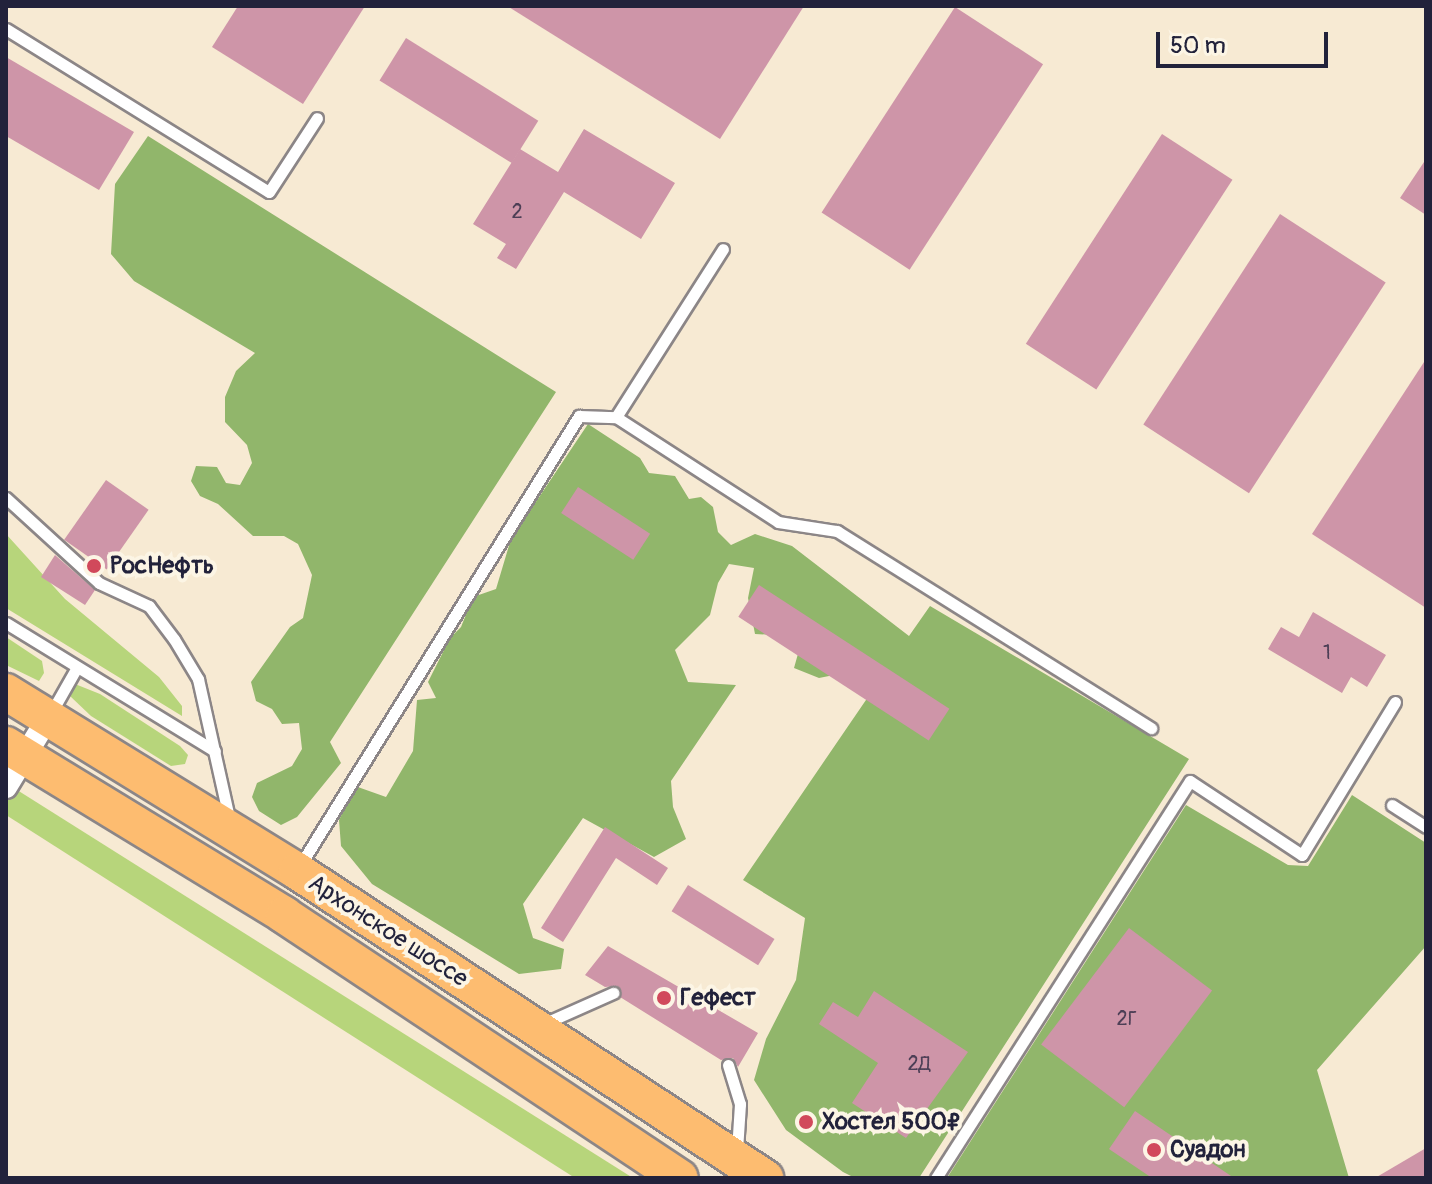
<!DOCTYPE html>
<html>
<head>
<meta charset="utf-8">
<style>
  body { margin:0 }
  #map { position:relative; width:1432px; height:1184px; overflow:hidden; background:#f7ead3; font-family:Pangolin,sans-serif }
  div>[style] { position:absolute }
  .green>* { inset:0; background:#b7d57b }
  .forest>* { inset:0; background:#91b66b }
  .building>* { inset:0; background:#ce95a8; transform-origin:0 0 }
  .roads { filter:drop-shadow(2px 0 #8c8687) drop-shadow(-2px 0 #8c8687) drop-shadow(0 2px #8c8687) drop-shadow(0 -2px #8c8687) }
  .service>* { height:11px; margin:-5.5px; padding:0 5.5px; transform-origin:5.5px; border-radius:5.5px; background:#fff }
  .minor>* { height:22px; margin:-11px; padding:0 11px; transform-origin:11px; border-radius:11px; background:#fff }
  .trunk>* { height:36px; margin:-18px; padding:0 18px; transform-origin:18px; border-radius:18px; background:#fdbc70 }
  .dots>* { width:22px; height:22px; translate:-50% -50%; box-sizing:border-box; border:4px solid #fcf5e5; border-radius:50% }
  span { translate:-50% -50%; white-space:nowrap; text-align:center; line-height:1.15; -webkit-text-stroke:8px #fcf5e5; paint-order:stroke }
  .number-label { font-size:20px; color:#4d3f56 }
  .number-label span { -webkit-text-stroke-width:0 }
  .poi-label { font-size:24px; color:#22223b; font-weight:700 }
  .left { translate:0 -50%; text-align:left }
  .street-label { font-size:24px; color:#22223b }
  .frame { position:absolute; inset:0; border:8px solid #22223b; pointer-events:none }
  .scale { position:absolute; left:1156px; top:32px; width:172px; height:36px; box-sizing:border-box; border:4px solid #22223b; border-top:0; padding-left:10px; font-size:24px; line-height:28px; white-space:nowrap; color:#22223b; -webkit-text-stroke:6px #fcf5e5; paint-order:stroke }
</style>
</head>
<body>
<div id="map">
  <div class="green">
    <i style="clip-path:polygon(6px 534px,65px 599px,159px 677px,182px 706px,182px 716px,6px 608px)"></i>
    <i style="clip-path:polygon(6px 637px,42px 661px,44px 673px,39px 681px,6px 665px)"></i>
    <i style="clip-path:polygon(75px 684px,100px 694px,180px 746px,188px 755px,185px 764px,171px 766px,91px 716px,70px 696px)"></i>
    <i style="clip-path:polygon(6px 783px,633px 1178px,575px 1178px,6px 815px)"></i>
  </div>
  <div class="forest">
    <i style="clip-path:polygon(148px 136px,556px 392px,330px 742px,341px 763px,297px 817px,281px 825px,259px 811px,252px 797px,257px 783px,292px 766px,302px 749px,299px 723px,282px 724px,272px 709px,256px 701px,251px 682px,290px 627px,303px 618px,312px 575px,298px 544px,284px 536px,253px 536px,218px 504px,200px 496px,191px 481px,196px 466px,217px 467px,226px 483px,240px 485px,252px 463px,247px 445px,225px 422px,225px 397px,236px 371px,255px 353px,134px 281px,111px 254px,115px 184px)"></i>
    <i style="clip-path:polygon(588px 424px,640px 458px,649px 473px,675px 476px,689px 499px,701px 497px,713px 507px,718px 532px,731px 545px,755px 534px,792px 546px,909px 636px,930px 606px,1189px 759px,919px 1178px,855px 1178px,843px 1172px,786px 1130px,754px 1080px,766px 1039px,796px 980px,805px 918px,743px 880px,881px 678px,854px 671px,819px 678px,794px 668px,801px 643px,794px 636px,755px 634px,748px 598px,754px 568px,729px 564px,718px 583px,710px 615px,675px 650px,688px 682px,736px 685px,671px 781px,673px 807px,686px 839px,654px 857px,583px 818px,523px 904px,533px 938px,564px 949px,561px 969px,519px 974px,372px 884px,341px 846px,339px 820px,355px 786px,386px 797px,413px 751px,417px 700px,436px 698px,428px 682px,450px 638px,461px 627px,473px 597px,496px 589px,511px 539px)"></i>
    <i style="clip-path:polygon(1352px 795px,1426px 843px,1426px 946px,1317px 1070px,1349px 1178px,947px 1178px,1186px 805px,1288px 865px,1308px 866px)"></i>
  </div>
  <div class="building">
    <i style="clip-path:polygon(238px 6px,365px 6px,303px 104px,212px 47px)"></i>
    <i style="clip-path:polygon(507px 6px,804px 6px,720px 139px)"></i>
    <i style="left:955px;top:7px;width:105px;height:245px;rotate:33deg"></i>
    <i style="left:406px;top:38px;width:156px;height:50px;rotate:32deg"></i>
    <i style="clip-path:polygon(6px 57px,134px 132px,99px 190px,6px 136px)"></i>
    <i style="clip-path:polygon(584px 129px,675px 183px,641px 239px,564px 192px,516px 269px,497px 258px,506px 244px,473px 224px,520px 149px,558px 172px)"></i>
    <i style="left:1162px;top:134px;width:84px;height:250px;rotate:33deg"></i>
    <i style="clip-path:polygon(1426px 159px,1426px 215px,1400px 198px)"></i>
    <i style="left:1280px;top:214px;width:126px;height:251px;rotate:33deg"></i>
    <i style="clip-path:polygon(1426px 359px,1426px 608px,1312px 534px)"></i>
    <i style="left:106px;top:480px;width:52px;height:73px;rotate:35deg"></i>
    <i style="left:578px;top:487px;width:86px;height:31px;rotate:33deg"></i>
    <i style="clip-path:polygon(55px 555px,95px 590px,85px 605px,41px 577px)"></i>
    <i style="left:759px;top:585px;width:227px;height:38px;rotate:33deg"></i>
    <i style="clip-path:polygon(1313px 612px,1386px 655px,1367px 687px,1351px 677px,1342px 693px,1268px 649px,1281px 627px,1299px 637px)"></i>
    <i style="clip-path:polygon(605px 827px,668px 868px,657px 885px,616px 858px,563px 942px,541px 928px)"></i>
    <i style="left:688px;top:885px;width:102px;height:31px;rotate:32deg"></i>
    <i style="left:1129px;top:928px;width:104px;height:146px;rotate:37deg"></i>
    <i style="clip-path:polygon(608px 946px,758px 1033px,738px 1067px,733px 1058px,721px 1060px,620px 997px,617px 986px,605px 987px,585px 975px)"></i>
    <i style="clip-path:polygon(874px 991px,968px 1052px,906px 1138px,852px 1103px,878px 1063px,819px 1024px,833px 1002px,858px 1017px)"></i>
    <i style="clip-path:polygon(1135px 1111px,1234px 1178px,1152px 1178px,1109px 1149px)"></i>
    <i style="clip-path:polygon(1426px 1148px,1426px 1178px,1375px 1178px)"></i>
  </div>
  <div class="roads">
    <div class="service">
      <i style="left:6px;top:29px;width:309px;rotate:31.8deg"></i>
      <i style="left:269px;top:192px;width:88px;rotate:-57deg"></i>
      <i style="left:616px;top:417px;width:193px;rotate:32.9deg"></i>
      <i style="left:778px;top:522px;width:60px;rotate:8.7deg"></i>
      <i style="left:837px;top:531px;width:371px;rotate:32.1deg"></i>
      <i style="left:6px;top:498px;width:126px;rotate:42.4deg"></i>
      <i style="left:99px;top:583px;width:55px;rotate:24.7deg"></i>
      <i style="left:149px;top:606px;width:41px;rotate:52.9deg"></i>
      <i style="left:174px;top:639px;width:47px;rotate:59deg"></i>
      <i style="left:198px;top:679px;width:142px;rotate:77.4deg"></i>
      <i style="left:6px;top:623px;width:245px;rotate:31.5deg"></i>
      <i style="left:51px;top:713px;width:51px;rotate:-60.4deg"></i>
      <i style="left:1392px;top:805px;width:40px;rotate:32.9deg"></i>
      <i style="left:299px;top:867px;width:531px;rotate:-58.17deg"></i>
      <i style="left:579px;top:416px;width:37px;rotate:2deg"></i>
      <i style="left:616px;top:417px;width:199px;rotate:-57.5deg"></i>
      <i style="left:543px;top:1024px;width:77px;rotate:-23.9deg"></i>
      <i style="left:728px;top:1065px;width:41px;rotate:72.9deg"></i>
      <i style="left:740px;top:1104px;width:46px;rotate:93.7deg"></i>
      <i style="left:936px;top:1178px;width:471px;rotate:-57.4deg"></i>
      <i style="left:1190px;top:781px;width:134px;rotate:33.5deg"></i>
      <i style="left:1302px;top:855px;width:179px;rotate:-58.7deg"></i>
    </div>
    <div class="minor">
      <i style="left:6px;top:787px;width:81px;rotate:-58.7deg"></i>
    </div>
    <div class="trunk">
      <i style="left:6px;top:692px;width:342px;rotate:31.6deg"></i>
      <i style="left:297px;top:871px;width:560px;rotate:33.26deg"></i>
      <i style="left:6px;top:745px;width:326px;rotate:31.4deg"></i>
      <i style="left:284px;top:915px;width:475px;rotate:33.6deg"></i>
    </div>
  </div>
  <div class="dots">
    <i style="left:94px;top:566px;background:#d1495b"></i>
    <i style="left:664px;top:998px;background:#d1495b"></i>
    <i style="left:806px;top:1122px;background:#d1495b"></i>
    <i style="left:1154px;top:1150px;background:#d1495b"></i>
  </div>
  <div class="number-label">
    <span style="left:517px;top:211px">2</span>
    <span style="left:1327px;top:652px">1</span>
    <span style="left:1127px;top:1018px">2Г</span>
    <span style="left:919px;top:1063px">2Д</span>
  </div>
  <div class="poi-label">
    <span class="left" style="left:110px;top:566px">РосНефть</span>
    <span class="left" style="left:680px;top:998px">Гефест</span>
    <span class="left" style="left:822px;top:1122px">Хостел 500₽</span>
    <span class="left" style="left:1170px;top:1150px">Суадон</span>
  </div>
  <div class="street-label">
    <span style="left:388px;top:931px;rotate:33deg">Архонское шоссе</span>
  </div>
  <div class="frame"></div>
  <div class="scale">50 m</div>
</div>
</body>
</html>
